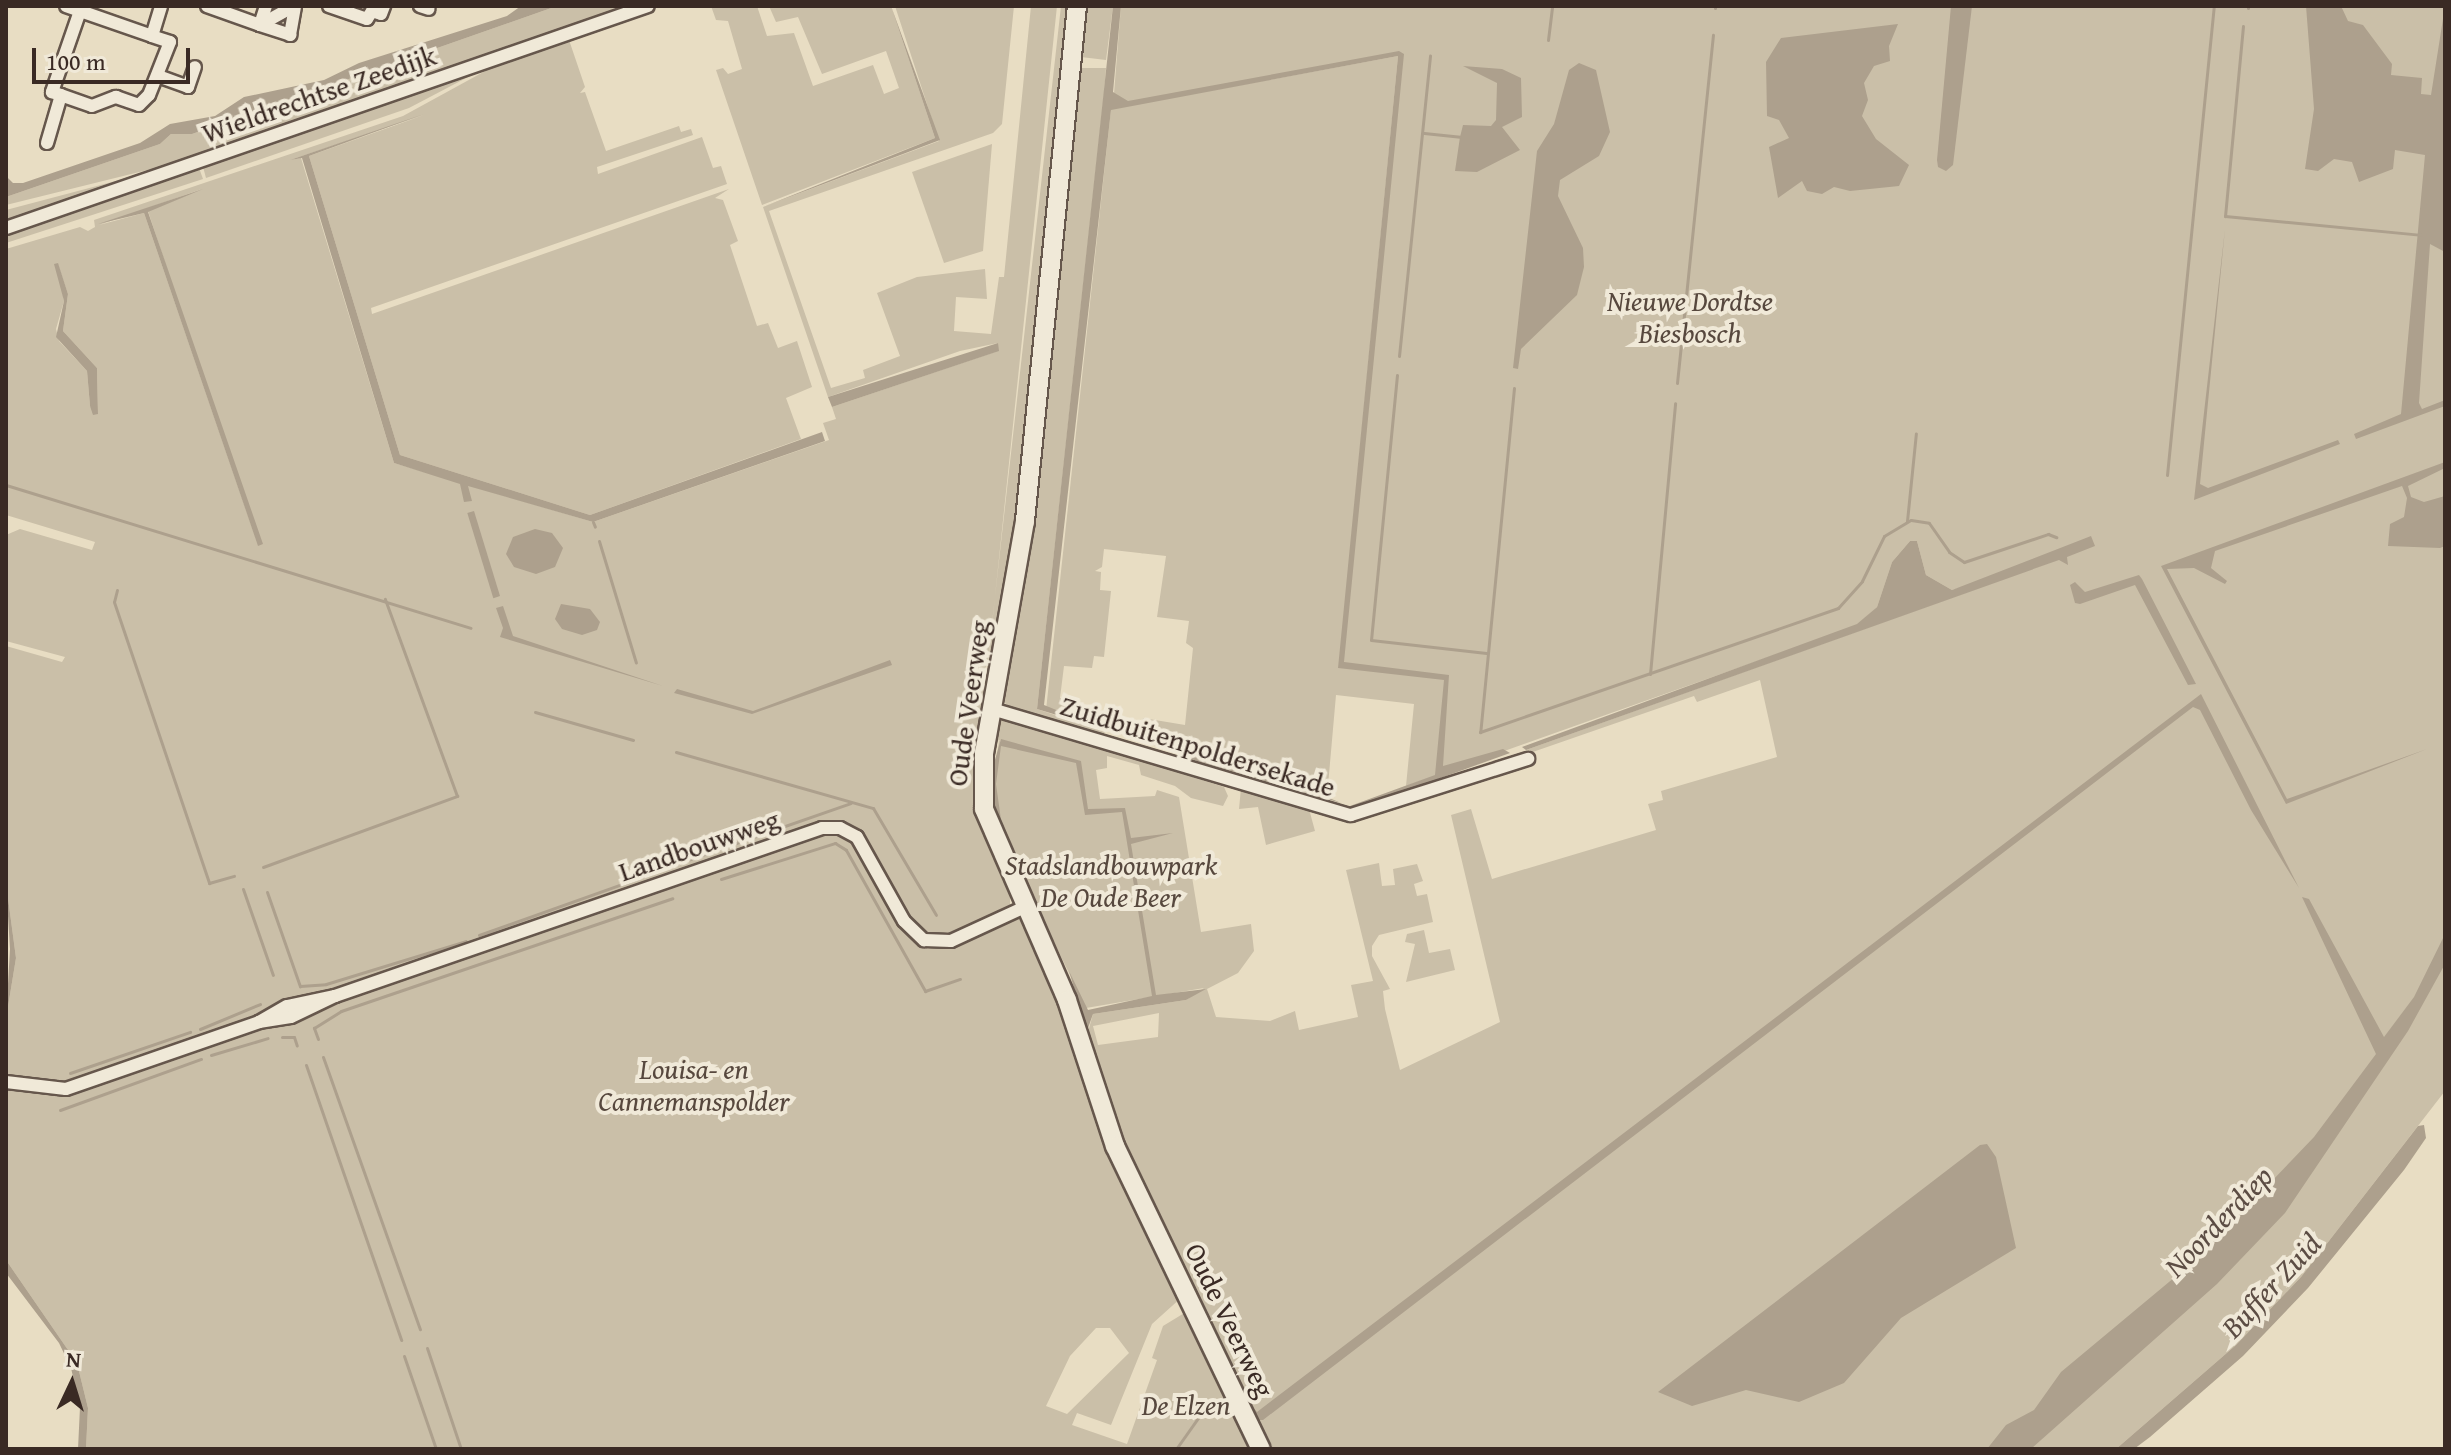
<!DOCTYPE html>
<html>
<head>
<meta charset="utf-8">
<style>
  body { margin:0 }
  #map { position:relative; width:2451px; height:1455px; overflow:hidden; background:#e8ddc3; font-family:"Gentium Book Plus",serif }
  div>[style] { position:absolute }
  .green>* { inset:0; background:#cabfa8 }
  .water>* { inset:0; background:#ada08d; transform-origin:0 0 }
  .stream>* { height:3px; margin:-1.5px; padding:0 1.5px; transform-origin:1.5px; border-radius:1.5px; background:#ada08d }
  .roads { filter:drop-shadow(2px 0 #66574c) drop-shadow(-2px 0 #66574c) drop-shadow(0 2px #66574c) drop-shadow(0 -2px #66574c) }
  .street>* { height:12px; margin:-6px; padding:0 6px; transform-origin:6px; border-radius:6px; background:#f0e9d8 }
  .secondary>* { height:18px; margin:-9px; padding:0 9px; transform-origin:9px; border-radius:9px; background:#f0e9d8 }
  span { translate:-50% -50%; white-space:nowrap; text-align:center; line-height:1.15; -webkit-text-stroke:8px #f0e9d8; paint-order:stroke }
  .street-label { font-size:28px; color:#3a2a24 }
  .park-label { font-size:28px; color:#57483e; font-style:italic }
  .water-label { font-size:30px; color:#5c4d44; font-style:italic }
  .frame { position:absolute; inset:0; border:8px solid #3a2a24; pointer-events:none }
  .north { position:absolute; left:32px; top:1343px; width:80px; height:80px; -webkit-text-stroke:6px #f0e9d8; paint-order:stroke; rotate:4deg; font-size:22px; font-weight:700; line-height:32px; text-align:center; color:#3a2a24 }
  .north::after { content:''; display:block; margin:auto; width:28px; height:36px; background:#3a2a24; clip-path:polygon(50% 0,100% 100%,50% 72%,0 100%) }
  .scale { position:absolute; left:32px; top:48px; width:158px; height:36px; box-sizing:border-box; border:4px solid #3a2a24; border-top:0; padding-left:10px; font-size:24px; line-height:28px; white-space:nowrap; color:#3a2a24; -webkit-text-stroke:6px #f0e9d8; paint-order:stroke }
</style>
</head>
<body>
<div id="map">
  <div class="green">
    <i style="clip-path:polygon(557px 6px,634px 6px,208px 155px,6px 205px,6px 197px,160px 144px,171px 134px,192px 134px)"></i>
    <i style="clip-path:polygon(711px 6px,757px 6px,767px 36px,794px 33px,813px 86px,873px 65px,884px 94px,899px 88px,886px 51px,822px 74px,798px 17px,776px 22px,769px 6px,891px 6px,935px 138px,762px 205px,716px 70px,723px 68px,728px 74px,742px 69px,728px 21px,716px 20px)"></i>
    <i style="clip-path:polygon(evenodd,895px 6px,1014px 6px,1002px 124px,993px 133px,769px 211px,831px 388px,865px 378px,863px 370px,900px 356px,877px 293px,917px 277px,985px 269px,987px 299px,956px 297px,954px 331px,991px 334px,999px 277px,1004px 277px,1031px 6px,1057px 6px,988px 663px,982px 674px,986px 677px,1061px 6px,1071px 6px,1019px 524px,979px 818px,1010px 885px,1010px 906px,1025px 923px,1182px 1297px,1152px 1324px,1111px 1425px,1077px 1413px,1072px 1425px,1127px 1444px,1157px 1360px,1152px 1358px,1163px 1326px,1186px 1312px,1252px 1449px,86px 1449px,88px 1408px,77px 1363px,6px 1260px,6px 1019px,16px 958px,6px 883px,6px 646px,62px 662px,65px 657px,6px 641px,6px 535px,20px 529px,92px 550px,95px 542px,6px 515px,6px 249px,80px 227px,88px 231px,95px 227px,94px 220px,403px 116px,498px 64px,568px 37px,585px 87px,580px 93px,585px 92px,606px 151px,679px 126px,681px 132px,691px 129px,693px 135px,597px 167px,598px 174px,702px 137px,713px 168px,721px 166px,727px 184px,371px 308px,372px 314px,729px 189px,715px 198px,723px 200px,738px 241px,730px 245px,757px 326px,768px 323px,778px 348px,797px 341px,812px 387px,786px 398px,801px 439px,590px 515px,400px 455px,309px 156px,424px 115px,290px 160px,301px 158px,394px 463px,593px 522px,829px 440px,823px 423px,836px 419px,832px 407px,995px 352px,998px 343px,960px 351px,828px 397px,763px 207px,939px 141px,895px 6px,202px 189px,148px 211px,258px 545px,144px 213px,99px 225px,202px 189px,895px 6px,57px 262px,68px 294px,63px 331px,97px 368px,98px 414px,90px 406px,87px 371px,59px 341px,56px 329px,64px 301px,57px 262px,895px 6px,1096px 1328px,1110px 1328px,1129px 1353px,1067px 1414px,1046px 1406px,1070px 1356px,1096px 1328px)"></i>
    <i style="clip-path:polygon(1081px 6px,1113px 6px,1106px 60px,1081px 57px)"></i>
    <i style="clip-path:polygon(evenodd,1121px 6px,2445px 6px,2445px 1091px,2301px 1277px,2236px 1345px,2116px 1449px,1268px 1449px,1119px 1140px,1088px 1032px,1093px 1014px,1186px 1000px,1204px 988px,1086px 1008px,1001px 833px,991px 797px,999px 741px,1081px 762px,990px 738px,995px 724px,1008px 718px,1224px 787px,1228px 796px,1223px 806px,1191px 798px,1175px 786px,1141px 775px,1139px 765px,1107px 756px,1107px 768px,1096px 770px,1100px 799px,1155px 796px,1157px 790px,1179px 797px,1201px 932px,1251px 924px,1254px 951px,1238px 973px,1207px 989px,1216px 1017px,1270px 1021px,1295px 1011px,1299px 1030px,1358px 1017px,1351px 985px,1373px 981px,1346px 870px,1379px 863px,1382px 886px,1395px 885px,1393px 869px,1417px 864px,1423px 881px,1414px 884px,1417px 896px,1427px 894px,1433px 922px,1379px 935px,1372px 946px,1372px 956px,1390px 989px,1383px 991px,1385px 1009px,1400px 1070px,1500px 1022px,1451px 815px,1471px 809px,1492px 879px,1656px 830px,1648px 804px,1663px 800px,1661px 791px,1777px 757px,1760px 680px,1697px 702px,1694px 696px,1527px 754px,1526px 750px,2057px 560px,1952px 590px,1926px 575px,1917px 541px,1910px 541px,1892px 562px,1877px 607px,1856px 626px,1406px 786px,1414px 704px,1336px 695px,1327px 797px,1119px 732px,1121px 727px,1139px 731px,1143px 718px,1185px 725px,1193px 648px,1186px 643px,1189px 621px,1157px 617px,1166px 556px,1104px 549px,1102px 567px,1095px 571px,1101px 572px,1100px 590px,1111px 591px,1104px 657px,1094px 656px,1092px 668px,1064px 666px,1060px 698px,1080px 701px,1081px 716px,1108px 724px,1107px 728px,1046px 710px,1111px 109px,1398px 56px,1350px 553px,1402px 57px,1398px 53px,1113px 106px,1121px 6px,1159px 1013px,1158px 1037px,1098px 1045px,1093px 1026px,1159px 1013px)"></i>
    <i style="clip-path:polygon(489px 66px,409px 108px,206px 178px,202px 163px)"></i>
    <i style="clip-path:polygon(1078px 68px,1106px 68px,1104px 94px,1037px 709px,1105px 732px,1101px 736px,1009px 709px,1002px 698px)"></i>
    <i style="clip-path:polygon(992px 144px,983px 251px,944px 263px,912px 172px)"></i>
    <i style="clip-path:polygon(198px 165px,203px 179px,6px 243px,6px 231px)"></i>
    <i style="clip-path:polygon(165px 168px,6px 223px,6px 210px)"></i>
    <i style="clip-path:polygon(1241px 788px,1309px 809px,1315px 831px,1266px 845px,1258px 807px,1239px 809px)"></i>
    <i style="clip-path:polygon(1424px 930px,1429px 953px,1450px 949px,1455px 970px,1406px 982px,1415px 944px,1405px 942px,1407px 934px)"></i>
  </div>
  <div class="water">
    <i style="clip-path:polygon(521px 6px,557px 6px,192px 134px,171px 134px,160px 144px,6px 197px,6px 176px,13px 183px,23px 183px,140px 143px,170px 124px,215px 116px,244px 97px,324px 80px,359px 63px,507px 16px)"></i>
    <i style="clip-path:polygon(891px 6px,940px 140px,763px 207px,935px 138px)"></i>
    <i style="clip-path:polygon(1113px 6px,1121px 6px,1113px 92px,1128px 101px,1399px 51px,1404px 54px,1344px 662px,1449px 675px,1443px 766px,1503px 749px,1510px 753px,1363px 806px,1350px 806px,1435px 775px,1444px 680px,1338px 668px,1398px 56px,1111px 110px,1044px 705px,1106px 730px,1037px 709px)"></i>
    <i style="clip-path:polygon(1951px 6px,1972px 6px,1953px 165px,1946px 171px,1938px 167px,1937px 160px)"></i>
    <i style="clip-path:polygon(2306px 6px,2341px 6px,2348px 21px,2363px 25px,2392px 64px,2391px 75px,2422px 78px,2421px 94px,2431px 95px,2445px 6px,2445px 252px,2430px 244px,2419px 403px,2422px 409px,2445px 400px,2445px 406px,2356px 439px,2354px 434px,2401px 414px,2425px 155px,2395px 150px,2393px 169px,2359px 182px,2352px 162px,2334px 159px,2318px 171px,2305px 169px,2314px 109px)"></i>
    <i style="clip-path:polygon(1898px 24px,1889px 46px,1890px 61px,1874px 66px,1864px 83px,1868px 100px,1862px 116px,1876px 139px,1909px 165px,1899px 186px,1850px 191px,1834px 187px,1822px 194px,1807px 191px,1802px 181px,1778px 198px,1769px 147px,1789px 138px,1779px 120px,1767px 116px,1766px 62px,1781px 38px)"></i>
    <i style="clip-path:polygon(1579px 63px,1596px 70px,1610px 132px,1599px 156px,1560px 180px,1558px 196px,1583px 248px,1584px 267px,1577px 295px,1521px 349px,1518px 369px,1513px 368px,1537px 151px,1554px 124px,1569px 70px)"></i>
    <i style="clip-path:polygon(1463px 66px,1502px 69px,1521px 78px,1522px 117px,1502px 127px,1520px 150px,1477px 172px,1455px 171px,1460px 137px,1463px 125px,1491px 126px,1496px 120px,1497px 83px)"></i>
    <i style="clip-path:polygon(424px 114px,309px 156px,400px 455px,590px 515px,822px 432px,825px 441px,593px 522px,468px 486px,472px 501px,464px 502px,460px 484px,394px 463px,302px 158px,290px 160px)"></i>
    <i style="clip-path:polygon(203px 189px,148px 212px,263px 544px,258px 546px,144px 213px,98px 224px)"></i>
    <i style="clip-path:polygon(2225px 229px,2200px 484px,2208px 488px,2338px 440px,2340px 444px,2194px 500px)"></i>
    <i style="clip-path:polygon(58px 263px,68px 294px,63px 331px,97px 368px,98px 414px,93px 415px,90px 406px,87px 371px,56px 337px,64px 301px,54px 264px)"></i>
    <i style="clip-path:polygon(998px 343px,999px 351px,832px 407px,828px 397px)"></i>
    <i style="clip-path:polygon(2445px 462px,2445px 468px,2408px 486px,2411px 497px,2424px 502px,2445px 496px,2445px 546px,2440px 548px,2388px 546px,2390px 524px,2404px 517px,2407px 498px,2402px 486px,2215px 551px,2211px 568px,2227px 581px,2225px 584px,2194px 568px,2167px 569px,2287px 799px,2427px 749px,2286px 804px,2161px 566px)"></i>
    <i style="left:474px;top:511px;width:89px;height:7px;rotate:73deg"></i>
    <i style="clip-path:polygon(535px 529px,552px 533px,563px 548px,555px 567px,536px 574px,514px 567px,506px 554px,513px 537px)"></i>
    <i style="clip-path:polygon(2091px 536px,2095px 546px,2067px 557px,2068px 565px,2059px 560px,1526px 750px,1522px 747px,1857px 624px,1877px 607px,1892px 562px,1910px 541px,1917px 541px,1926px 575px,1952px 590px)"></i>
    <i style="clip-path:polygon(2139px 575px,2142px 579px,2196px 684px,2188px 685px,2135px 585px,2080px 604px,2075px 603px,2070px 585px,2075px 582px,2085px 592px)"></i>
    <i style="clip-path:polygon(561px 604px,590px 609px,600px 622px,597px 630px,582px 635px,562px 629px,555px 619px)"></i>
    <i style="clip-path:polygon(503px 606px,513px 636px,663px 686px,500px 637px,503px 628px,496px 608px)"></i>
    <i style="clip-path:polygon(890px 660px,892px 665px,752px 714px,674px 693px,677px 689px,753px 711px)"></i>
    <i style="clip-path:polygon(2201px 694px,2299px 888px,2251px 810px,2200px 710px,2193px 707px,1263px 1420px,1256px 1420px,1246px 1400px,1257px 1412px)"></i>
    <i style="clip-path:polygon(1119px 732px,1327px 797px,1341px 803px,1197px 761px)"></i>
    <i style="clip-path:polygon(1001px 739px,1081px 761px,1088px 809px,1125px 808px,1131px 838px,1173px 833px,1131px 844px,1156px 995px,1206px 989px,1186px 1000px,1093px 1014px,1087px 1031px,1069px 971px,1088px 1010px,1152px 996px,1122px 812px,1085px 815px,1076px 763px,1001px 746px,996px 784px,1001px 820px,1060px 962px,994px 814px,992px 770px)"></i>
    <i style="clip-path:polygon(6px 883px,16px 958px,6px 1019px,10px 949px)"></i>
    <i style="clip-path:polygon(2302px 897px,2309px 899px,2384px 1037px,2414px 997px,2445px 934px,2445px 964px,2408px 1031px,2285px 1213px,2217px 1284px,2031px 1449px,1987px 1449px,2006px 1425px,2034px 1410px,2061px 1372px,2187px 1267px,2246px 1208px,2314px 1137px,2376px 1054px)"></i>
    <i style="clip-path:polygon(2424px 1125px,2426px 1138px,2404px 1170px,2308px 1288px,2243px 1356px,2150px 1437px,2134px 1449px,2116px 1449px,2236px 1345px,2301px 1277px,2418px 1126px)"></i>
    <i style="clip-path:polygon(1987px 1144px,1996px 1157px,2016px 1248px,1901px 1318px,1844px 1383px,1799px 1402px,1746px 1390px,1692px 1406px,1658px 1392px,1980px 1145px)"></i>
    <i style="clip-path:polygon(6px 1260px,77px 1363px,88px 1408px,86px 1449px,78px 1449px,80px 1407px,71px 1368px,59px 1343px,6px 1273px)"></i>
  </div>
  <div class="stream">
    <i style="left:1715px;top:8px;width:2px;rotate:-90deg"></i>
    <i style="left:2248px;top:8px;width:2px;rotate:-90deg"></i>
    <i style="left:2243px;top:26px;width:191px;rotate:95.4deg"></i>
    <i style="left:2225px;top:216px;width:197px;rotate:5.5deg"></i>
    <i style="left:1548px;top:40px;width:34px;rotate:-83deg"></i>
    <i style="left:1424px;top:133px;width:36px;rotate:6deg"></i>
    <i style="left:1399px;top:356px;width:302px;rotate:-84.1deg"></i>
    <i style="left:1397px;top:375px;width:266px;rotate:95.6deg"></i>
    <i style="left:1371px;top:640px;width:116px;rotate:6.4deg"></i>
    <i style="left:1677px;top:383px;width:350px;rotate:-84.1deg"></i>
    <i style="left:1514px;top:388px;width:346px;rotate:95.6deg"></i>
    <i style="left:1480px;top:732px;width:379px;rotate:-19.1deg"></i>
    <i style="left:1838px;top:608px;width:36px;rotate:-48deg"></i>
    <i style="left:1862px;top:581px;width:50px;rotate:-63.9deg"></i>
    <i style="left:1884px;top:536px;width:31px;rotate:-31deg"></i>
    <i style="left:1911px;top:520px;width:18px;rotate:9deg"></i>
    <i style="left:1929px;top:523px;width:35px;rotate:55deg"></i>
    <i style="left:1949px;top:552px;width:18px;rotate:34deg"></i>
    <i style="left:1964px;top:562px;width:89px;rotate:-18.4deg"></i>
    <i style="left:2048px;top:534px;width:9px;rotate:21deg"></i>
    <i style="left:2167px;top:475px;width:471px;rotate:-84.3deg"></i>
    <i style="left:6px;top:485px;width:486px;rotate:17.1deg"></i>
    <i style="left:1907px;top:521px;width:88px;rotate:-84.2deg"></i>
    <i style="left:593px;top:522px;width:5px;rotate:68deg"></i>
    <i style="left:599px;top:541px;width:127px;rotate:73.1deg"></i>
    <i style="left:117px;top:590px;width:12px;rotate:104deg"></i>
    <i style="left:114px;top:602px;width:297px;rotate:71.3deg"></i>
    <i style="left:209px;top:883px;width:26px;rotate:-16deg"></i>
    <i style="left:1650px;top:674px;width:272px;rotate:-84.7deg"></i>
    <i style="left:535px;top:712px;width:102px;rotate:15.9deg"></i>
    <i style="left:676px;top:752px;width:205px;rotate:15.9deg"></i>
    <i style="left:873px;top:808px;width:124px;rotate:59.5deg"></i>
    <i style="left:673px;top:865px;width:188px;rotate:-19.2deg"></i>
    <i style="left:263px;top:867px;width:207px;rotate:-20.1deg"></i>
    <i style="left:457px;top:796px;width:210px;rotate:-110.1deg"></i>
    <i style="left:721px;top:879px;width:120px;rotate:-17.5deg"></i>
    <i style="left:835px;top:843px;width:13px;rotate:32deg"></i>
    <i style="left:846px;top:850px;width:162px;rotate:60.7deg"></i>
    <i style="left:925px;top:991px;width:37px;rotate:-19deg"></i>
    <i style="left:243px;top:889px;width:91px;rotate:70.8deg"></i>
    <i style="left:267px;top:892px;width:100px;rotate:70.7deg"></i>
    <i style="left:300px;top:986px;width:26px;rotate:-4deg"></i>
    <i style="left:326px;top:984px;width:146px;rotate:-17.1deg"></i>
    <i style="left:479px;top:935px;width:185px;rotate:-19.6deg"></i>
    <i style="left:200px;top:1029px;width:65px;rotate:-22.6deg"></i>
    <i style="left:282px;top:1037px;width:12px"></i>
    <i style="left:294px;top:1037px;width:9px;rotate:72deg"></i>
    <i style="left:318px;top:1039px;width:12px;rotate:-110deg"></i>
    <i style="left:314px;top:1028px;width:32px;rotate:-32deg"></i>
    <i style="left:341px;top:1011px;width:350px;rotate:-18.8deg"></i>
    <i style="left:211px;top:1055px;width:59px;rotate:-16.6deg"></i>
    <i style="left:323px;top:1057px;width:289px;rotate:70.4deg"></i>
    <i style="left:306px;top:1065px;width:291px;rotate:70.9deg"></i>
    <i style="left:70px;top:1073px;width:127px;rotate:-18.9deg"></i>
    <i style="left:60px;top:1110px;width:150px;rotate:-19.9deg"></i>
    <i style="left:427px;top:1348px;width:107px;rotate:71.4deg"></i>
    <i style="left:404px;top:1356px;width:98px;rotate:71deg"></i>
    <i style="left:1052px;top:1448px;width:3px;rotate:18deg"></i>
    <i style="left:1176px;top:1449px;width:59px;rotate:-54.7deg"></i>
  </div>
  <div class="roads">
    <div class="street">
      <i style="left:66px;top:6px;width:91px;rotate:19.2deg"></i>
      <i style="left:152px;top:36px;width:31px;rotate:-73deg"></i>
      <i style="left:207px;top:6px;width:56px;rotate:19.7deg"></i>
      <i style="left:260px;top:25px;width:39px;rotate:-29deg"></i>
      <i style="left:266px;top:6px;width:20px;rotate:108deg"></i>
      <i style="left:260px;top:25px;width:32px;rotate:18deg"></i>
      <i style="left:290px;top:35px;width:29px;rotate:-80deg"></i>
      <i style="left:329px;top:6px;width:40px;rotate:18.9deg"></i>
      <i style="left:367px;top:19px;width:9px;rotate:-58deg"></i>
      <i style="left:372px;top:11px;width:9px;rotate:18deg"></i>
      <i style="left:381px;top:14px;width:9px;rotate:-69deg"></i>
      <i style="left:420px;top:6px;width:9px;rotate:18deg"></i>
      <i style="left:80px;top:11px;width:86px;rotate:109.1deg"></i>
      <i style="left:52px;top:92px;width:42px;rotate:19.3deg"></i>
      <i style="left:92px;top:106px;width:26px;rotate:-21deg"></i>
      <i style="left:116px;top:97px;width:24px;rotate:19deg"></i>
      <i style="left:139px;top:105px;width:14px;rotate:-45deg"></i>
      <i style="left:149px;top:95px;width:57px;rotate:-68.4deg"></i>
      <i style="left:170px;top:42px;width:19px;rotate:-162deg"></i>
      <i style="left:158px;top:76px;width:32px;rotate:20deg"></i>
      <i style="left:188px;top:87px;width:21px;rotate:-71deg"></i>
      <i style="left:47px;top:143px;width:50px;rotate:-73.7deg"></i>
      <i style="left:6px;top:228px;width:679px;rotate:-19.08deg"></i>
      <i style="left:992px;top:709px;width:374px;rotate:16.5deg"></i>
      <i style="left:1351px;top:815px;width:186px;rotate:-17.6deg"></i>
      <i style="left:259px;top:1022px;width:32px;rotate:-30deg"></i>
      <i style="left:287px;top:1006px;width:49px;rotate:-11.8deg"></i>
      <i style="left:335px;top:996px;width:515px;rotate:-19.03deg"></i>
      <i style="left:822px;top:828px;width:18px"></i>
      <i style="left:840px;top:828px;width:19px;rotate:28deg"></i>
      <i style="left:857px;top:837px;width:96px;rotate:60.8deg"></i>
      <i style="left:904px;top:921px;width:28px;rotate:44deg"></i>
      <i style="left:924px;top:940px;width:27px;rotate:2deg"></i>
      <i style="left:951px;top:941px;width:81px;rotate:-24.7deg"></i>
      <i style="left:6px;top:1082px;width:60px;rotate:6.7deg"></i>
      <i style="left:66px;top:1089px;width:204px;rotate:-19.1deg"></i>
      <i style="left:259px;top:1022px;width:32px;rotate:-9deg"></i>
      <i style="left:291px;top:1017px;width:49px;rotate:-25.5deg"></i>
    </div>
    <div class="secondary">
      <i style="left:1077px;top:6px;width:518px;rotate:95.77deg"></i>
      <i style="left:1025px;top:521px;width:236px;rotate:100deg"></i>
      <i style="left:984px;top:753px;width:56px;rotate:90deg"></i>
      <i style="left:984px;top:809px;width:208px;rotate:66.5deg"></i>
      <i style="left:1067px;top:1000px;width:154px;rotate:71.8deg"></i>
      <i style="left:1115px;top:1146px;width:336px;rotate:64.3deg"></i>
    </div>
  </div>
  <div class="street-label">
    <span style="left:319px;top:94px;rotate:-19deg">Wieldrechtse Zeedijk</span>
    <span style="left:968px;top:703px;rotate:-82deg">Oude Veerweg</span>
    <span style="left:1198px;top:746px;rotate:17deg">Zuidbuitenpoldersekade</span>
    <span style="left:699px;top:845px;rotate:-19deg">Landbouwweg</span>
    <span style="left:1230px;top:1320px;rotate:64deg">Oude Veerweg</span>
  </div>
  <div class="park-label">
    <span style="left:1690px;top:317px">Nieuwe Dordtse<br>Biesbosch</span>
    <span style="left:1111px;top:881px">Stadslandbouwpark<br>De Oude Beer</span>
    <span style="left:694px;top:1085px">Louisa- en<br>Cannemanspolder</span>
    <span style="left:1186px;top:1405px">De Elzen</span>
  </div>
  <div class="water-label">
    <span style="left:2218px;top:1221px;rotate:-46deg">Noorderdiep</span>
    <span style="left:2271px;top:1285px;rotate:-47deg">Buffer Zuid</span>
  </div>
  <div class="frame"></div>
  <div class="north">N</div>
  <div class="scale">100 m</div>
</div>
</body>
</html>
